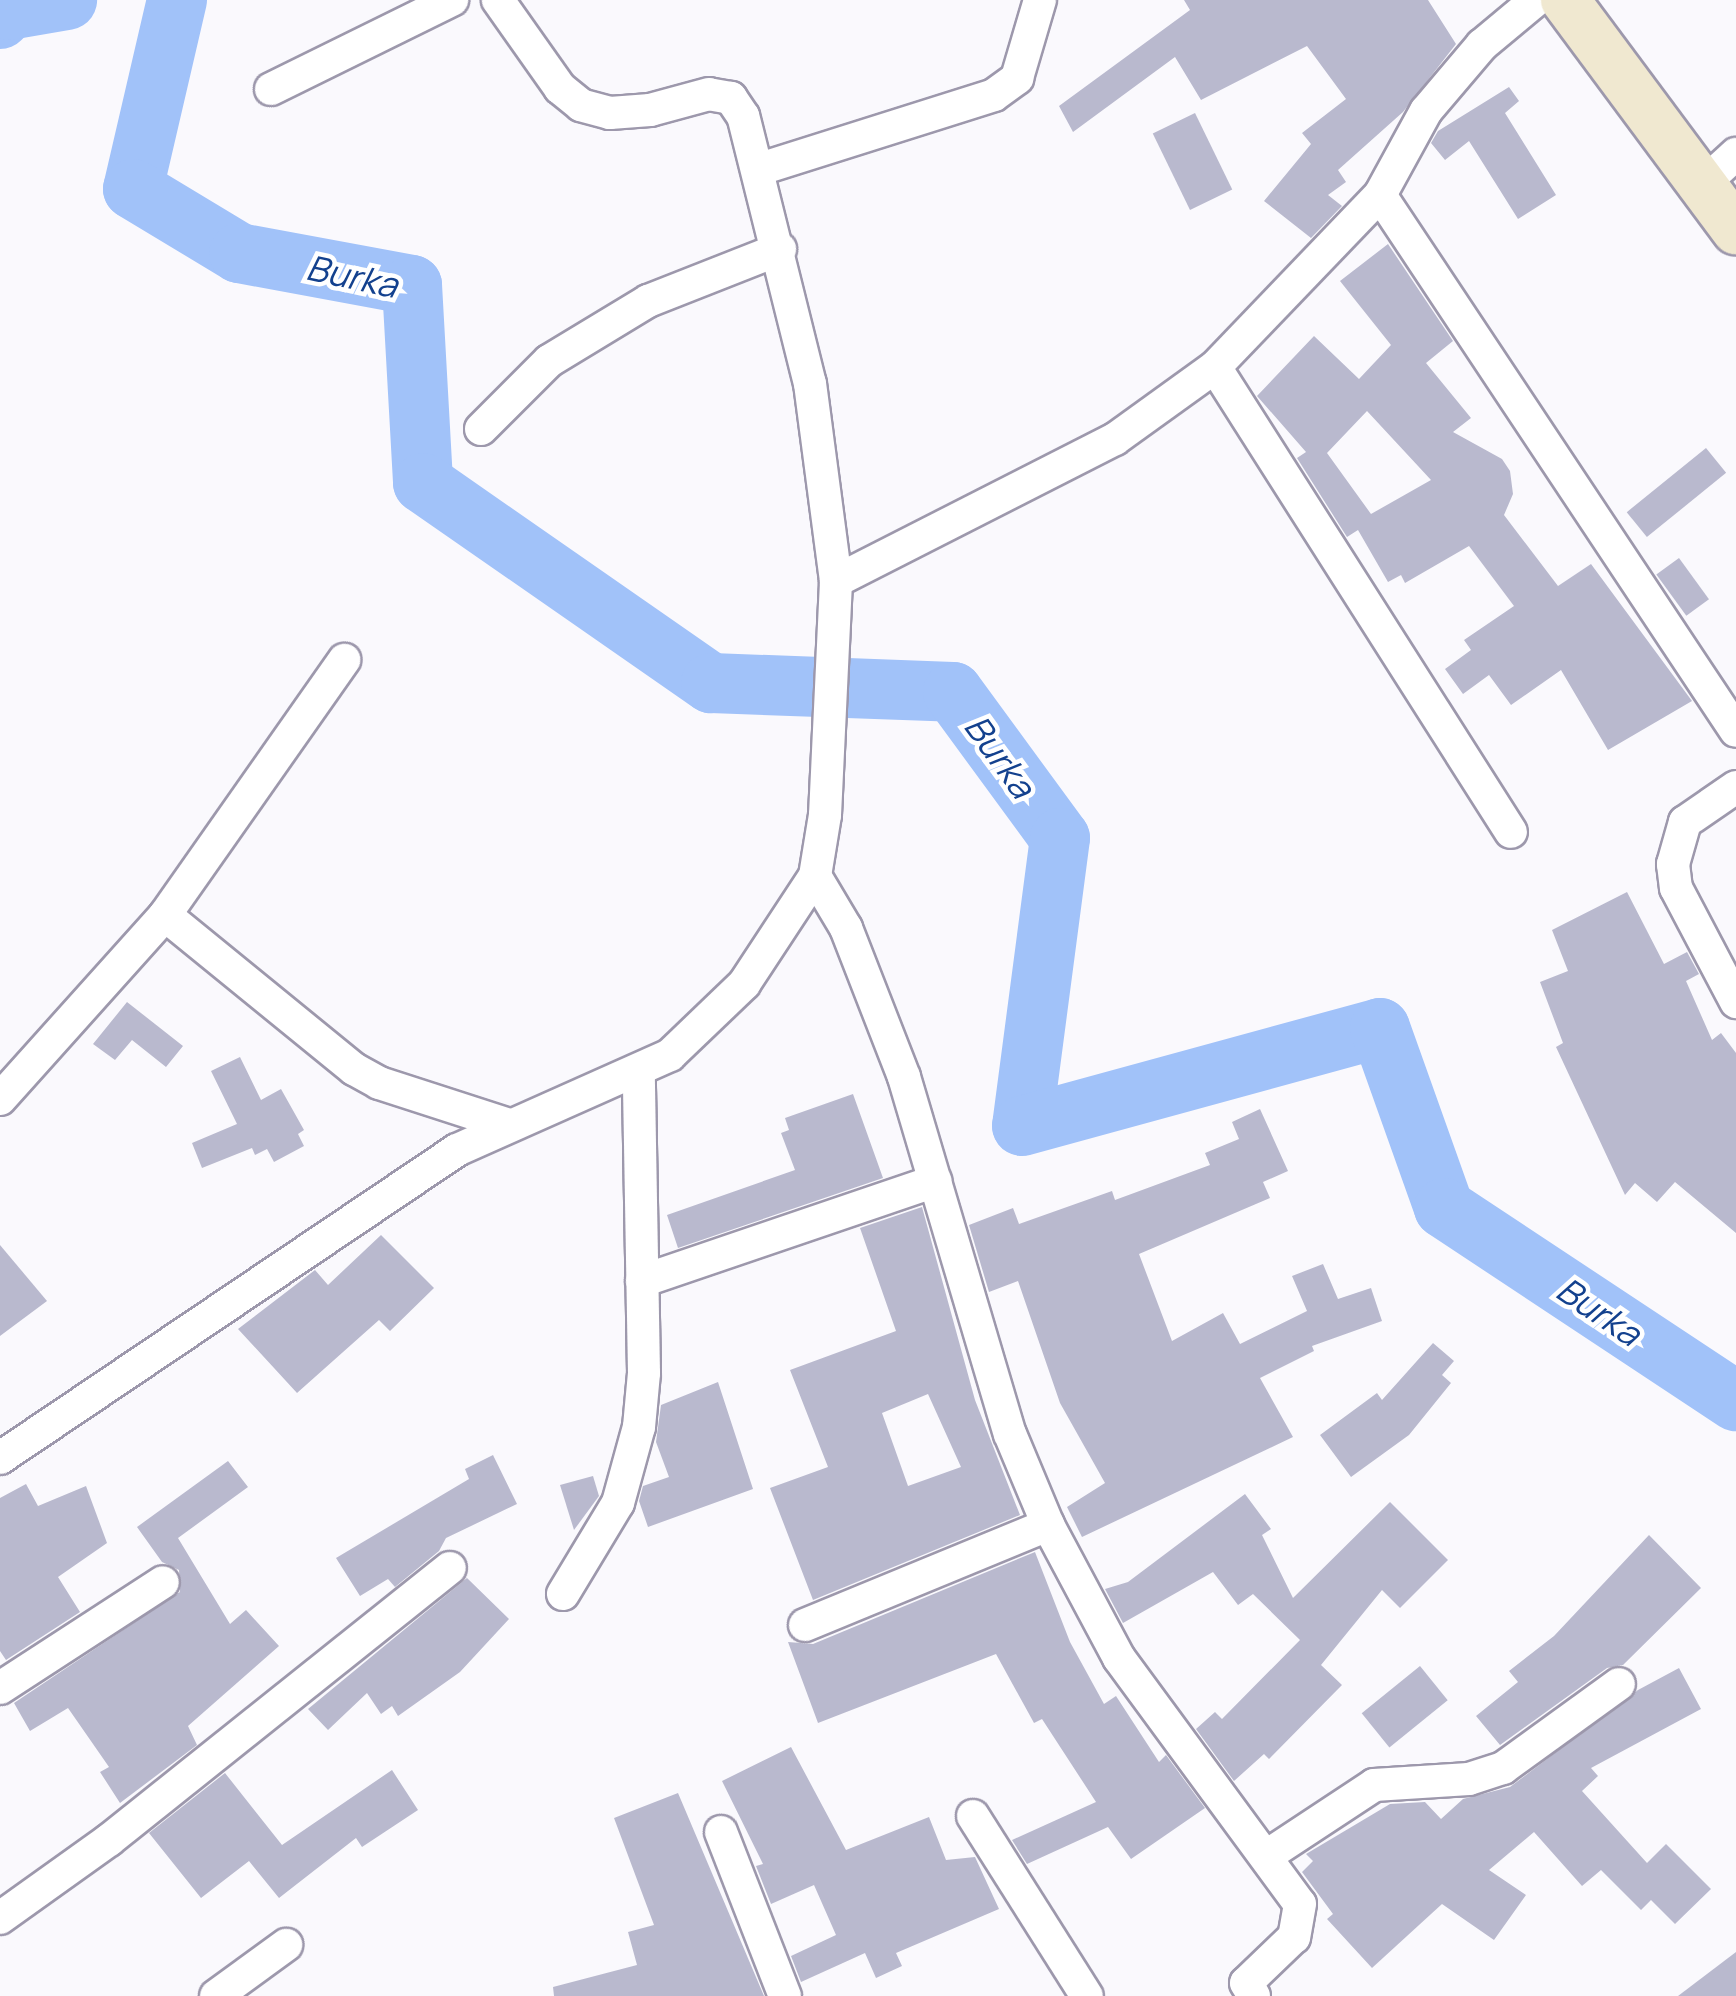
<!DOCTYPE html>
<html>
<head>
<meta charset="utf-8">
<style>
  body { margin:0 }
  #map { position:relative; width:1736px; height:1996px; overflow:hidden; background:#faf9fd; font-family:Manrope,sans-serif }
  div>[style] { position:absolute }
  .river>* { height:60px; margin:-30px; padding:0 30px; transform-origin:30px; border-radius:30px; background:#a1c2f9 }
  .building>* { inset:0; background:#b9b9ce; transform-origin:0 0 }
  .roads { filter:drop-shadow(2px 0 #9d98ac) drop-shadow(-2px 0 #9d98ac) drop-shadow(0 2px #9d98ac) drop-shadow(0 -2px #9d98ac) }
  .street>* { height:32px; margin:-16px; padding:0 16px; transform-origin:16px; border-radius:16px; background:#fff }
  .secondary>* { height:48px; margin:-24px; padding:0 24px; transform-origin:24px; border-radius:24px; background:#f0e8d0 }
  span { translate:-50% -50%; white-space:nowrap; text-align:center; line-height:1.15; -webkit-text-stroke:9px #fff; paint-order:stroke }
  .water-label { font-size:35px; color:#13418e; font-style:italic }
</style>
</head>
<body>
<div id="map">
  <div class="river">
    <i style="left:177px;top:0;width:194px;rotate:103.1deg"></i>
    <i style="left:133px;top:189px;width:124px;rotate:31.1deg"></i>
    <i style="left:239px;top:253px;width:176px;rotate:10.5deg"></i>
    <i style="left:412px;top:285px;width:198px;rotate:86.8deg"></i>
    <i style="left:423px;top:483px;width:351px;rotate:34.8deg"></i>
    <i style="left:711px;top:683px;width:242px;rotate:2.1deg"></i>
    <i style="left:953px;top:692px;width:181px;rotate:53.8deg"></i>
    <i style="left:1060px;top:838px;width:290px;rotate:97.5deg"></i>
    <i style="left:1022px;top:1126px;width:371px;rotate:-15.3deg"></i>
    <i style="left:1380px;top:1028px;width:191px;rotate:70.4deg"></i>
    <i style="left:1444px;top:1208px;width:350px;rotate:33.5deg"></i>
    <i style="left:0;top:19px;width:13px;rotate:-45deg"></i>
    <i style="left:9px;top:10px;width:59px;rotate:-9.8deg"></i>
  </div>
  <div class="building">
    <i style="clip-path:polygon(1184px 0,1428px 0,1456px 44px,1403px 112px,1338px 170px,1346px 182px,1328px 195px,1342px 206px,1311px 238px,1264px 201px,1311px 144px,1302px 133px,1346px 99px,1307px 46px,1201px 100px,1175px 57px,1073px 132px,1059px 106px,1190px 10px)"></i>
    <i style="clip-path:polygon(1509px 87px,1519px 101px,1505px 113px,1556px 195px,1518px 219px,1469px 141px,1445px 160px,1431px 143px,1438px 131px)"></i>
    <i style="left:1195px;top:113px;width:85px;height:47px;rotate:64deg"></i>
    <i style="clip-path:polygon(evenodd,1388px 244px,1453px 341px,1426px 363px,1471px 418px,1453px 432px,1502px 459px,1510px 471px,1513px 494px,1504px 515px,1558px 586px,1591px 564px,1692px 701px,1608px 750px,1561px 670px,1511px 705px,1489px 675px,1463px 694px,1445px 669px,1471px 650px,1464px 640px,1514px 606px,1469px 546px,1405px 583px,1401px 575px,1388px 582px,1358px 530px,1347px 537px,1297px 458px,1306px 452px,1257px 396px,1314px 336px,1359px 379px,1391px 345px,1340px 281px,1388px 244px,1367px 411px,1431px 480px,1371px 514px,1327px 453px,1367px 411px)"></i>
    <i style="left:1706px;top:448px;width:32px;height:102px;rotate:51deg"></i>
    <i style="left:1679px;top:558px;width:51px;height:28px;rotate:54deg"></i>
    <i style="clip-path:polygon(1627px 892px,1664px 964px,1687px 952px,1699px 974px,1686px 981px,1712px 1040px,1721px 1033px,1736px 1053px,1736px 1233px,1675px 1182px,1657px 1202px,1635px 1183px,1625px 1195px,1556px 1047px,1563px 1043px,1540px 982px,1568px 971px,1552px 930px)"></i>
    <i style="clip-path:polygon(127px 1002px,183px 1046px,166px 1067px,132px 1040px,115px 1060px,93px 1044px)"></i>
    <i style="clip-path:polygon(240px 1057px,261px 1100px,281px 1089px,304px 1130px,298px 1134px,304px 1146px,274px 1162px,267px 1149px,255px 1155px,252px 1148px,202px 1168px,192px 1143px,237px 1124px,211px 1071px)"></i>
    <i style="clip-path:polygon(853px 1094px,883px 1178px,678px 1248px,667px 1215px,795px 1170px,781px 1133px,789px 1130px,785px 1118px)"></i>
    <i style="clip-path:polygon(1260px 1109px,1288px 1171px,1263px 1182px,1270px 1198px,1139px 1254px,1172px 1341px,1223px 1313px,1240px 1344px,1307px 1311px,1292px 1276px,1323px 1264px,1338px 1299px,1371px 1288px,1382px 1321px,1312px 1346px,1314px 1351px,1260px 1378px,1293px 1437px,1082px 1537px,1067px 1507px,1105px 1483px,1060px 1403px,1018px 1281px,989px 1292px,969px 1225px,1013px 1208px,1019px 1224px,1112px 1191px,1115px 1200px,1210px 1165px,1205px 1153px,1239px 1139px,1232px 1122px)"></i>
    <i style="clip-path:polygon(evenodd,922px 1207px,975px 1400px,1020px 1515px,813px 1600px,770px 1488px,828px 1467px,790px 1370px,896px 1331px,860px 1228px,922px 1207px,928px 1394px,961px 1467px,908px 1486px,882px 1413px,928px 1394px)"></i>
    <i style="clip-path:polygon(381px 1235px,434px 1288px,390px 1331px,379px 1320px,297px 1393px,238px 1329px,315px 1270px,328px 1285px)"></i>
    <i style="clip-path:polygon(0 1245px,47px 1301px,0 1336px)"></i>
    <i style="clip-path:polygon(1433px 1343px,1454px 1361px,1442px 1375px,1451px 1383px,1409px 1435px,1351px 1477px,1320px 1435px,1377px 1393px,1382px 1400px)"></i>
    <i style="clip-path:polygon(718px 1382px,753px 1489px,648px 1527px,639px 1501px,643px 1486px,669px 1477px,656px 1442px,661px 1405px)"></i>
    <i style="clip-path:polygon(493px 1455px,517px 1504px,446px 1538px,439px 1551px,395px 1587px,388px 1579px,360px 1596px,336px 1558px,469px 1479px,465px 1469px)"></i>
    <i style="clip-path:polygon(228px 1461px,248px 1487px,178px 1538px,230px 1624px,246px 1610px,279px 1646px,188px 1726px,197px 1745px,120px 1803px,100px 1772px,109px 1767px,68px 1708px,30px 1731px,14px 1703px,180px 1592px,179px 1570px,162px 1562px,137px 1527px)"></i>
    <i style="clip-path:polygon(593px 1476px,599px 1496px,574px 1530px,560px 1485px)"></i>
    <i style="clip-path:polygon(26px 1484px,38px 1506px,86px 1486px,107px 1543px,58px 1577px,80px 1612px,6px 1660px,0 1651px,0 1498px)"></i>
    <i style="clip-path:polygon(1245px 1494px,1271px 1529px,1262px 1535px,1293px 1598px,1390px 1502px,1448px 1560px,1400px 1608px,1382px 1590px,1321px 1665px,1342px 1685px,1269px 1759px,1264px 1754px,1234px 1781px,1196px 1729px,1215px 1712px,1222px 1719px,1300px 1640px,1253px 1594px,1238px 1605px,1213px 1572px,1123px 1623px,1105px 1589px,1128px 1582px)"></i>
    <i style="clip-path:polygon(1649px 1535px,1701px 1588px,1623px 1665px,1607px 1668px,1500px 1745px,1476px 1716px,1518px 1682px,1509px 1671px,1554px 1636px)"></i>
    <i style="clip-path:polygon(1035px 1552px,1070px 1642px,1104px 1704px,1116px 1696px,1159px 1762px,1166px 1755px,1205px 1808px,1131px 1859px,1108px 1827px,1027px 1864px,1012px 1840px,1096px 1802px,1042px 1719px,1034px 1723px,996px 1654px,818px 1723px,788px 1642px,813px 1644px)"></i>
    <i style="clip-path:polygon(467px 1578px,509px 1619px,460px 1672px,398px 1716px,392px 1706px,381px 1714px,367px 1693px,328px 1730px,308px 1709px)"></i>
    <i style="left:1420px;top:1666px;width:44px;height:75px;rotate:51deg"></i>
    <i style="clip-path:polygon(1679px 1668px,1701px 1709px,1591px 1768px,1598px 1776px,1582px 1791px,1647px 1863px,1666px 1844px,1711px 1889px,1675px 1924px,1651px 1900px,1641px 1910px,1601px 1870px,1582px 1886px,1534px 1832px,1489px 1870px,1526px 1895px,1494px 1940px,1442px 1904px,1372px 1968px,1327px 1919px,1333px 1914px,1302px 1872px,1313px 1861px,1306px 1854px,1390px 1804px,1425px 1802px,1441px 1819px,1463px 1799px,1510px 1787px,1638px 1690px)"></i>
    <i style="clip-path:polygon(791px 1747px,846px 1850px,929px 1817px,946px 1860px,975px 1857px,999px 1909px,896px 1953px,902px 1966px,876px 1978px,865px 1953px,801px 1982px,791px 1956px,836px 1935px,814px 1885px,771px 1904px,756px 1866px,763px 1864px,722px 1781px)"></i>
    <i style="clip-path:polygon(392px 1770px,418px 1810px,362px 1847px,356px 1838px,279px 1898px,249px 1861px,201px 1898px,149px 1833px,225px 1773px,282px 1845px)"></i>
    <i style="clip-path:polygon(678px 1793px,764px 1996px,554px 1996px,553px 1987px,637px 1965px,628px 1932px,654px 1925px,614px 1818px)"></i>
    <i style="clip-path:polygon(1736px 1952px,1736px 1996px,1678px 1996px)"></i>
  </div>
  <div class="roads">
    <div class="street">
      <i style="left:271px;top:89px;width:202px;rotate:-26.2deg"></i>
      <i style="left:760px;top:169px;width:245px;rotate:-17.5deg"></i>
      <i style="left:994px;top:95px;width:29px;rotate:-36deg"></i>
      <i style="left:1017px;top:78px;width:81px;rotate:-73.6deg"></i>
      <i style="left:1703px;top:184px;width:45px;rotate:-42.3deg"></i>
      <i style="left:1380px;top:195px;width:643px;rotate:56.41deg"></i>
      <i style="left:1215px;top:367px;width:551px;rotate:57.52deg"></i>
      <i style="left:481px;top:429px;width:96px;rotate:-45deg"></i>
      <i style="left:549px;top:361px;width:116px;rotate:-31.2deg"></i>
      <i style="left:648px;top:301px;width:142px;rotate:-21.5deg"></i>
      <i style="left:836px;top:581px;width:313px;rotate:-27deg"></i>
      <i style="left:1115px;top:439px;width:123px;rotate:-35.8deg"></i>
      <i style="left:1215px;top:367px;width:238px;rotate:-46.2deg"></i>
      <i style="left:1380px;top:195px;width:96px;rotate:-61.3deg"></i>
      <i style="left:1426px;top:111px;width:87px;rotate:-49.7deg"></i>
      <i style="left:1482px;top:45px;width:70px;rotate:-39.8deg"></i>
      <i style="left:1736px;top:787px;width:62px;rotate:145.5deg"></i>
      <i style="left:1685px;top:822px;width:44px;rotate:105.9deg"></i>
      <i style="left:1673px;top:864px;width:24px;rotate:83deg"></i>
      <i style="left:1676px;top:888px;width:129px;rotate:62.2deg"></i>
      <i style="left:815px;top:876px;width:61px;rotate:59.2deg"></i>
      <i style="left:846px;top:928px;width:160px;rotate:68.7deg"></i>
      <i style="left:904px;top:1077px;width:372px;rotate:73.5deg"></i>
      <i style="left:1010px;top:1434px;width:99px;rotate:67.3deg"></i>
      <i style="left:1048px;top:1525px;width:151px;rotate:61.9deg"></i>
      <i style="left:1119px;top:1658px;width:305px;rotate:53.7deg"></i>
      <i style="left:1300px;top:1904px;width:34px;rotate:100deg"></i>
      <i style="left:1294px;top:1937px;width:66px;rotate:136.2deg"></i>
      <i style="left:1246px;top:1983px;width:15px;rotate:58deg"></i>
      <i style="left:165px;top:915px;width:244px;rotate:39.2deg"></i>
      <i style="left:354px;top:1069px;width:29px;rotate:29deg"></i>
      <i style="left:379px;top:1083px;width:133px;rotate:17.9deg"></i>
      <i style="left:0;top:1099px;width:247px;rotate:-48.1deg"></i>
      <i style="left:165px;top:915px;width:312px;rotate:-54.9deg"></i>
      <i style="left:642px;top:1281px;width:310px;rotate:-18.8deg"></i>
      <i style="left:0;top:1458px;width:551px;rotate:-33.98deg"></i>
      <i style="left:457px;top:1150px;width:233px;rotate:-24deg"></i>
      <i style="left:670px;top:1055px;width:103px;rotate:-43.8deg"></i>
      <i style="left:744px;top:984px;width:129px;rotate:-56.7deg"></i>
      <i style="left:815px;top:876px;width:62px;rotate:-80.7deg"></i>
      <i style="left:825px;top:815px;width:234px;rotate:-87.3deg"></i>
      <i style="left:836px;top:581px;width:199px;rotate:-97.5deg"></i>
      <i style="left:810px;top:384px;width:276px;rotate:-104deg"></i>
      <i style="left:743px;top:116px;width:22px;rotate:-124deg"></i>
      <i style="left:731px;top:98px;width:22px;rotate:-170deg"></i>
      <i style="left:709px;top:94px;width:61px;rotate:164.8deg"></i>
      <i style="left:650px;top:110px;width:40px;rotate:175.7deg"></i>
      <i style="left:610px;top:113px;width:30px;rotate:-165deg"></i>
      <i style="left:581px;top:105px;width:27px;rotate:-141deg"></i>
      <i style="left:560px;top:88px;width:108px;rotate:-125.2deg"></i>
      <i style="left:563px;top:1594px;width:106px;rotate:-58.9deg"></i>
      <i style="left:618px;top:1503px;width:79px;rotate:-74.6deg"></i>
      <i style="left:639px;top:1427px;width:54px;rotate:-84.7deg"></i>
      <i style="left:644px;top:1373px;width:300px;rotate:-91deg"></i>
      <i style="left:805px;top:1625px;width:263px;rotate:-22.4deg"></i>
      <i style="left:0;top:1688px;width:194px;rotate:-33deg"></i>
      <i style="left:973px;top:1816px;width:213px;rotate:57.7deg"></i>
      <i style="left:721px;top:1832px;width:176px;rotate:68.7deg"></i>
      <i style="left:1268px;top:1855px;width:127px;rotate:-33.4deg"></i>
      <i style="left:1374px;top:1785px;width:95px;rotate:-3.6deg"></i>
      <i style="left:1469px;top:1779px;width:36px;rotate:-18deg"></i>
      <i style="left:1503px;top:1768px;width:143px;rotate:-35.9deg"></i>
      <i style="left:0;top:1918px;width:134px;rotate:-35.6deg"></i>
      <i style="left:109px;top:1840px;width:436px;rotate:-38.6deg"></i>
      <i style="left:216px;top:1996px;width:87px;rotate:-36.1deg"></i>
    </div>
    <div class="secondary">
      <i style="left:1565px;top:0;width:287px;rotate:53.4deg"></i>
    </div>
  </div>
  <div class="water-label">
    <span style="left:352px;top:276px;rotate:12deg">Burka</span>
    <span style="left:1000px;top:756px;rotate:54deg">Burka</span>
    <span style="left:1599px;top:1311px;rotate:34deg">Burka</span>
  </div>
</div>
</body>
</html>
